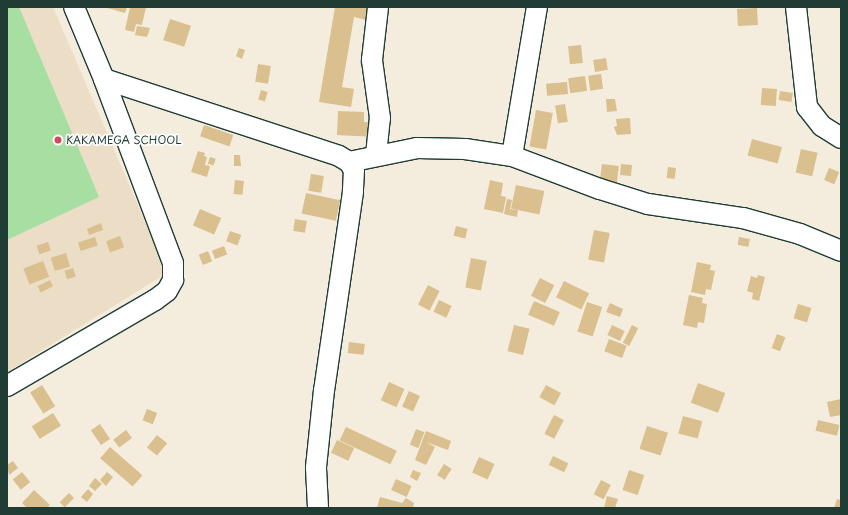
<!DOCTYPE html>
<html>
<head>
<meta charset="utf-8">
<style>
  body { margin:0 }
  #map { position:relative; width:848px; height:515px; overflow:hidden; background:#f4ecdd; font-family:"Playpen Sans",sans-serif }
  div>[style] { position:absolute }
  .built>* { inset:0; background:#ecdec6 }
  .green>* { inset:0; background:#a7dfa3 }
  .building>* { inset:0; background:#dabf8f; transform-origin:0 0 }
  .roads { filter:drop-shadow(1px 0 #1f3d34) drop-shadow(-1px 0 #1f3d34) drop-shadow(0 1px #1f3d34) drop-shadow(0 -1px #1f3d34) }
  .minor>* { height:20px; margin:-10px; padding:0 10px; transform-origin:10px; border-radius:10px; background:#fff }
  .dots>* { width:11px; height:11px; translate:-50% -50%; box-sizing:border-box; border:2px solid #fff; border-radius:50% }
  span { translate:-50% -50%; white-space:nowrap; text-align:center; line-height:1.15; -webkit-text-stroke:3.5px #fff; paint-order:stroke }
  .poi-label { font-size:11px; color:#1f3d34 }
  .left { translate:0 -50%; text-align:left }
  .frame { position:absolute; inset:0; border:8px solid #1f3d34; pointer-events:none }
</style>
</head>
<body>
<div id="map">
  <div class="built">
    <i style="clip-path:polygon(7px 7px,53px 7px,167px 273px,7px 372px)"></i>
  </div>
  <div class="green">
    <i style="clip-path:polygon(7px 7px,19px 7px,99px 197px,7px 240px)"></i>
  </div>
  <div class="building">
    <i style="clip-path:polygon(104px 7px,127px 7px,125px 13px)"></i>
    <i style="clip-path:polygon(130px 7px,146px 7px,142px 25px,136px 24px,134px 32px,125px 30px)"></i>
    <i style="clip-path:polygon(335px 7px,369px 7px,367px 20px,354px 17px,342px 87px,354px 89px,351px 107px,319px 102px)"></i>
    <i style="left:757px;top:8px;width:17px;height:20px;rotate:87deg"></i>
    <i style="left:170px;top:19px;width:22px;height:22px;rotate:18deg"></i>
    <i style="clip-path:polygon(137px 26px,150px 28px,147px 37px,135px 35px)"></i>
    <i style="left:581px;top:45px;width:18px;height:13px;rotate:84deg"></i>
    <i style="clip-path:polygon(239px 48px,245px 50px,242px 59px,236px 56px)"></i>
    <i style="left:606px;top:58px;width:12px;height:13px;rotate:81deg"></i>
    <i style="left:258px;top:64px;width:13px;height:18px;rotate:9deg"></i>
    <i style="left:601px;top:74px;width:15px;height:13px;rotate:82deg"></i>
    <i style="left:585px;top:76px;width:15px;height:17px;rotate:82deg"></i>
    <i style="left:567px;top:82px;width:12px;height:21px;rotate:85deg"></i>
    <i style="left:762px;top:88px;width:15px;height:17px;rotate:4deg"></i>
    <i style="left:261px;top:90px;width:7px;height:10px;rotate:16deg"></i>
    <i style="left:780px;top:91px;width:13px;height:9px;rotate:9deg"></i>
    <i style="clip-path:polygon(606px 99px,615px 99px,617px 111px,607px 112px)"></i>
    <i style="left:565px;top:104px;width:18px;height:10px;rotate:81deg"></i>
    <i style="left:536px;top:110px;width:17px;height:37px;rotate:10deg"></i>
    <i style="clip-path:polygon(338px 111px,364px 112px,364px 122px,376px 123px,375px 137px,337px 135px)"></i>
    <i style="clip-path:polygon(630px 118px,631px 134px,617px 135px,614px 127px,617px 126px,616px 119px)"></i>
    <i style="left:204px;top:125px;width:31px;height:12px;rotate:19deg"></i>
    <i style="left:752px;top:139px;width:31px;height:17px;rotate:15deg"></i>
    <i style="left:801px;top:149px;width:17px;height:24px;rotate:13deg"></i>
    <i style="clip-path:polygon(198px 151px,205px 153px,204px 156px,207px 157px,205px 165px,210px 166px,207px 177px,191px 172px)"></i>
    <i style="clip-path:polygon(234px 155px,240px 155px,241px 166px,234px 166px)"></i>
    <i style="left:210px;top:157px;width:6px;height:7px;rotate:18deg"></i>
    <i style="left:602px;top:164px;width:17px;height:20px;rotate:7deg"></i>
    <i style="left:621px;top:164px;width:11px;height:11px;rotate:5deg"></i>
    <i style="left:668px;top:167px;width:8px;height:11px;rotate:7deg"></i>
    <i style="left:829px;top:168px;width:11px;height:13px;rotate:22deg"></i>
    <i style="left:311px;top:174px;width:13px;height:17px;rotate:9deg"></i>
    <i style="left:235px;top:180px;width:9px;height:14px;rotate:6deg"></i>
    <i style="clip-path:polygon(490px 180px,503px 183px,501px 196px,506px 197px,503px 213px,484px 209px)"></i>
    <i style="left:516px;top:185px;width:29px;height:24px;rotate:12deg"></i>
    <i style="left:306px;top:193px;width:35px;height:21px;rotate:12deg"></i>
    <i style="clip-path:polygon(507px 199px,512px 200px,510px 209px,518px 210px,517px 217px,504px 214px)"></i>
    <i style="left:200px;top:209px;width:23px;height:18px;rotate:23deg"></i>
    <i style="left:295px;top:219px;width:12px;height:12px;rotate:9deg"></i>
    <i style="clip-path:polygon(101px 223px,103px 230px,89px 235px,87px 229px)"></i>
    <i style="left:456px;top:226px;width:12px;height:10px;rotate:14deg"></i>
    <i style="left:594px;top:230px;width:16px;height:30px;rotate:11deg"></i>
    <i style="left:230px;top:231px;width:12px;height:11px;rotate:20deg"></i>
    <i style="left:120px;top:236px;width:12px;height:15px;rotate:70deg"></i>
    <i style="left:95px;top:237px;width:9px;height:18px;rotate:72deg"></i>
    <i style="left:739px;top:237px;width:11px;height:8px;rotate:10deg"></i>
    <i style="left:48px;top:242px;width:9px;height:12px;rotate:72deg"></i>
    <i style="left:224px;top:246px;width:9px;height:13px;rotate:69deg"></i>
    <i style="left:208px;top:251px;width:11px;height:10px;rotate:68deg"></i>
    <i style="left:66px;top:253px;width:14px;height:16px;rotate:73deg"></i>
    <i style="left:471px;top:258px;width:16px;height:30px;rotate:11deg"></i>
    <i style="left:43px;top:261px;width:17px;height:21px;rotate:69deg"></i>
    <i style="clip-path:polygon(697px 262px,711px 265px,710px 270px,715px 271px,711px 290px,706px 289px,705px 295px,691px 292px)"></i>
    <i style="left:73px;top:268px;width:9px;height:9px;rotate:72deg"></i>
    <i style="clip-path:polygon(758px 275px,765px 277px,759px 301px,752px 299px,753px 293px,747px 291px,751px 276px,757px 278px)"></i>
    <i style="left:540px;top:278px;width:16px;height:20px;rotate:27deg"></i>
    <i style="left:50px;top:280px;width:7px;height:14px;rotate:63deg"></i>
    <i style="left:564px;top:281px;width:28px;height:18px;rotate:26deg"></i>
    <i style="left:428px;top:285px;width:13px;height:22px;rotate:27deg"></i>
    <i style="clip-path:polygon(689px 295px,703px 298px,702px 303px,707px 304px,704px 323px,698px 322px,697px 328px,683px 325px)"></i>
    <i style="left:439px;top:300px;width:14px;height:13px;rotate:25deg"></i>
    <i style="left:534px;top:301px;width:28px;height:15px;rotate:23deg"></i>
    <i style="left:587px;top:302px;width:16px;height:31px;rotate:18deg"></i>
    <i style="clip-path:polygon(610px 303px,623px 309px,620px 317px,606px 312px)"></i>
    <i style="left:798px;top:304px;width:14px;height:15px;rotate:17deg"></i>
    <i style="left:514px;top:325px;width:16px;height:27px;rotate:14deg"></i>
    <i style="left:612px;top:325px;width:14px;height:11px;rotate:25deg"></i>
    <i style="left:632px;top:325px;width:7px;height:20px;rotate:27deg"></i>
    <i style="left:777px;top:334px;width:9px;height:15px;rotate:21deg"></i>
    <i style="left:609px;top:339px;width:19px;height:13px;rotate:21deg"></i>
    <i style="left:349px;top:342px;width:16px;height:11px;rotate:7deg"></i>
    <i style="left:389px;top:382px;width:17px;height:20px;rotate:24deg"></i>
    <i style="left:698px;top:383px;width:29px;height:21px;rotate:20deg"></i>
    <i style="left:42px;top:385px;width:25px;height:14px;rotate:58deg"></i>
    <i style="left:546px;top:385px;width:17px;height:14px;rotate:28deg"></i>
    <i style="left:409px;top:391px;width:12px;height:17px;rotate:24deg"></i>
    <i style="clip-path:polygon(841px 399px,841px 415px,830px 417px,827px 402px)"></i>
    <i style="left:147px;top:409px;width:11px;height:12px;rotate:22deg"></i>
    <i style="left:53px;top:413px;width:15px;height:25px;rotate:58deg"></i>
    <i style="left:554px;top:415px;width:11px;height:21px;rotate:27deg"></i>
    <i style="left:683px;top:416px;width:20px;height:18px;rotate:15deg"></i>
    <i style="left:818px;top:420px;width:22px;height:11px;rotate:13deg"></i>
    <i style="left:100px;top:424px;width:18px;height:11px;rotate:56deg"></i>
    <i style="left:647px;top:426px;width:22px;height:24px;rotate:18deg"></i>
    <i style="left:346px;top:427px;width:56px;height:15px;rotate:25deg"></i>
    <i style="left:416px;top:429px;width:9px;height:17px;rotate:21deg"></i>
    <i style="left:126px;top:430px;width:10px;height:16px;rotate:53deg"></i>
    <i style="clip-path:polygon(426px 431px,451px 441px,448px 450px,426px 442px,435px 447px,426px 465px,415px 460px)"></i>
    <i style="left:157px;top:435px;width:13px;height:16px;rotate:39deg"></i>
    <i style="left:337px;top:440px;width:19px;height:14px;rotate:25deg"></i>
    <i style="left:110px;top:447px;width:43px;height:15px;rotate:41deg"></i>
    <i style="left:553px;top:456px;width:17px;height:10px;rotate:25deg"></i>
    <i style="left:479px;top:457px;width:17px;height:17px;rotate:24deg"></i>
    <i style="clip-path:polygon(13px 461px,18px 468px,9px 475px,7px 465px)"></i>
    <i style="left:444px;top:464px;width:9px;height:13px;rotate:32deg"></i>
    <i style="clip-path:polygon(413px 470px,421px 473px,417px 481px,410px 477px)"></i>
    <i style="left:629px;top:470px;width:16px;height:21px;rotate:18deg"></i>
    <i style="left:22px;top:472px;width:13px;height:12px;rotate:51deg"></i>
    <i style="clip-path:polygon(107px 472px,113px 477px,106px 486px,100px 480px)"></i>
    <i style="clip-path:polygon(95px 478px,102px 484px,95px 491px,89px 486px)"></i>
    <i style="left:396px;top:479px;width:17px;height:12px;rotate:24deg"></i>
    <i style="left:601px;top:480px;width:11px;height:16px;rotate:27deg"></i>
    <i style="clip-path:polygon(88px 489px,93px 494px,87px 502px,81px 497px)"></i>
    <i style="clip-path:polygon(34px 490px,50px 505px,47px 508px,27px 508px,22px 503px)"></i>
    <i style="left:69px;top:493px;width:7px;height:13px;rotate:45deg"></i>
    <i style="clip-path:polygon(607px 496px,618px 499px,615px 508px,604px 508px)"></i>
    <i style="clip-path:polygon(380px 497px,402px 503px,406px 498px,414px 503px,413px 508px,377px 508px)"></i>
    <i style="clip-path:polygon(837px 499px,841px 500px,841px 508px,834px 508px)"></i>
  </div>
  <div class="roads">
    <div class="minor">
      <i style="left:796px;top:7px;width:101px;rotate:83.7deg"></i>
      <i style="left:807px;top:107px;width:24px;rotate:52deg"></i>
      <i style="left:822px;top:126px;width:22px;rotate:32deg"></i>
      <i style="left:104px;top:79px;width:247px;rotate:18.1deg"></i>
      <i style="left:339px;top:156px;width:12px;rotate:31deg"></i>
      <i style="left:349px;top:162px;width:9px;rotate:58deg"></i>
      <i style="left:354px;top:170px;width:22px;rotate:93deg"></i>
      <i style="left:353px;top:192px;width:200px;rotate:98.3deg"></i>
      <i style="left:324px;top:390px;width:78px;rotate:95.9deg"></i>
      <i style="left:316px;top:468px;width:40px;rotate:87.1deg"></i>
      <i style="left:376px;top:155px;width:37px;rotate:-84deg"></i>
      <i style="left:380px;top:118px;width:59px;rotate:-97.9deg"></i>
      <i style="left:372px;top:60px;width:53px;rotate:-83.5deg"></i>
      <i style="left:512px;top:156px;width:151px;rotate:-80.5deg"></i>
      <i style="left:349px;top:162px;width:69px;rotate:-11.6deg"></i>
      <i style="left:417px;top:148px;width:48px;rotate:1.2deg"></i>
      <i style="left:465px;top:149px;width:48px;rotate:8.5deg"></i>
      <i style="left:512px;top:156px;width:94px;rotate:20.6deg"></i>
      <i style="left:600px;top:189px;width:50px;rotate:17.4deg"></i>
      <i style="left:648px;top:204px;width:96px;rotate:8.4deg"></i>
      <i style="left:743px;top:218px;width:59px;rotate:15.7deg"></i>
      <i style="left:800px;top:234px;width:44px;rotate:22.5deg"></i>
      <i style="left:7px;top:386px;width:171px;rotate:-30.2deg"></i>
      <i style="left:155px;top:300px;width:15px;rotate:-37deg"></i>
      <i style="left:167px;top:291px;width:13px;rotate:-61deg"></i>
      <i style="left:173px;top:280px;width:17px;rotate:-90deg"></i>
      <i style="left:173px;top:263px;width:197px;rotate:-110.6deg"></i>
      <i style="left:104px;top:79px;width:78px;rotate:-112.6deg"></i>
    </div>
  </div>
  <div class="dots">
    <i style="left:58px;top:140px;background:#d1495b"></i>
  </div>
  <div class="poi-label">
    <span class="left" style="left:66px;top:140px">KAKAMEGA SCHOOL</span>
  </div>
  <div class="frame"></div>
</div>
</body>
</html>
